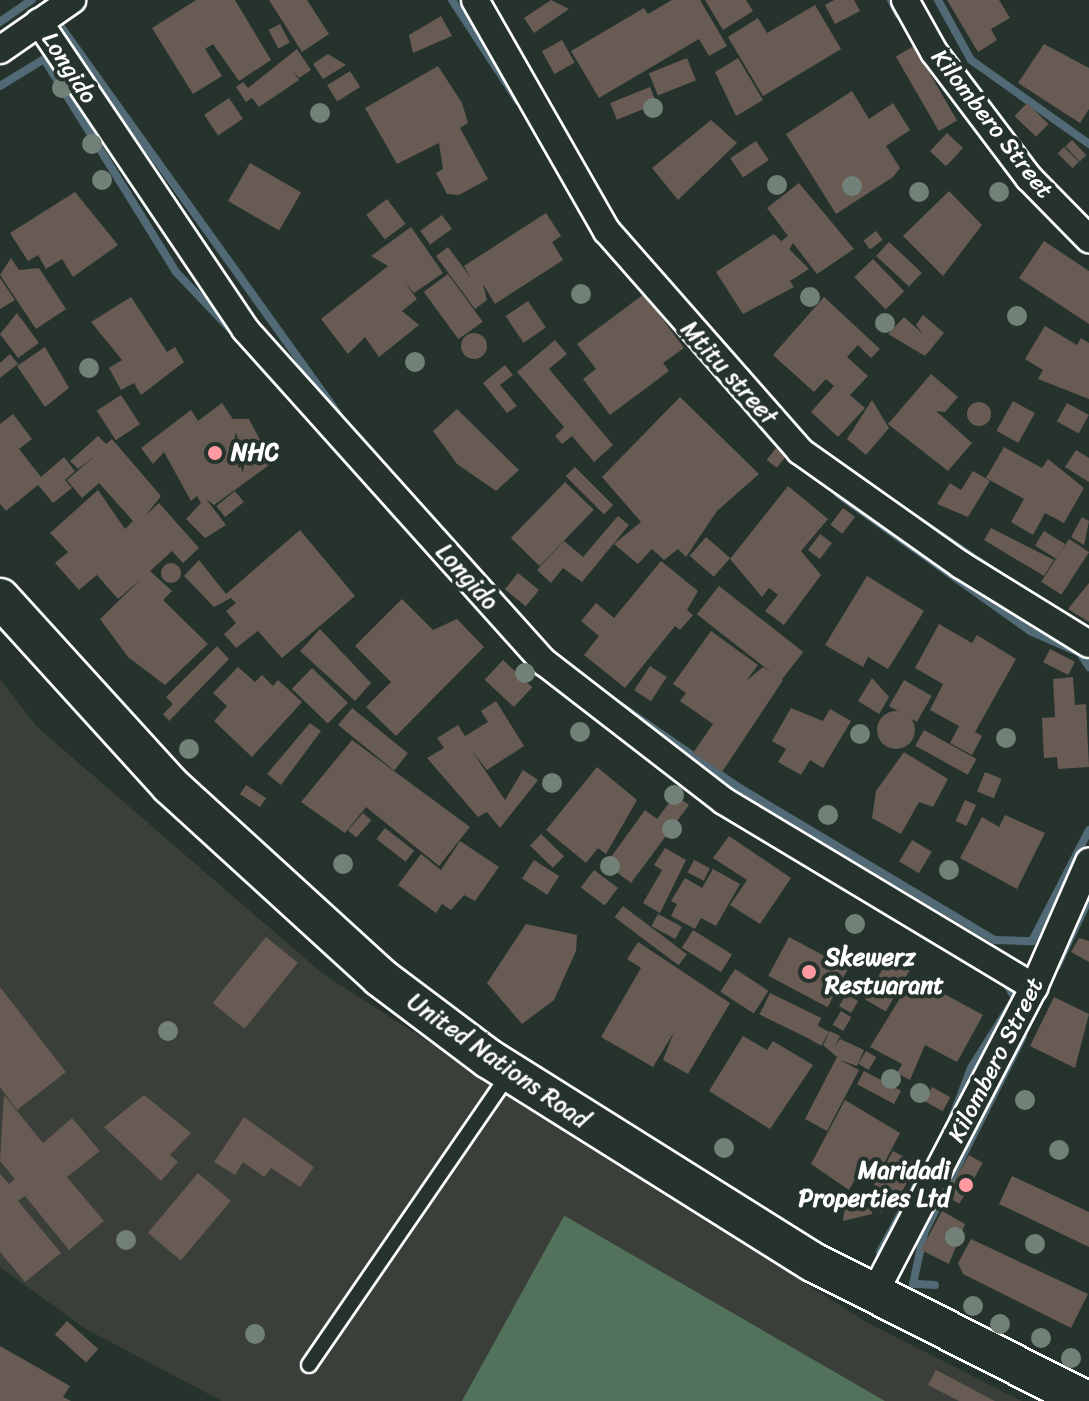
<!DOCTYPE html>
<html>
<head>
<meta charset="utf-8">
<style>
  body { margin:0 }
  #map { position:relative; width:1089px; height:1401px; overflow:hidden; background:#26332d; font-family:Sriracha,sans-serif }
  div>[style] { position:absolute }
  .built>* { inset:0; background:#3a3f39 }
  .green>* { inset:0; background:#52725b }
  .stream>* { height:8px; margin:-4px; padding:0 4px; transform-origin:4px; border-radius:4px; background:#516a76 }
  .building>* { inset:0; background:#675b54; transform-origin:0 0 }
  .round { border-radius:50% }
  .roads { filter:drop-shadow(2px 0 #fff) drop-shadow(-2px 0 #fff) drop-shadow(0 2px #fff) drop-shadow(0 -2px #fff) }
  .lane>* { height:14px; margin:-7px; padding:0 7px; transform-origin:7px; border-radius:7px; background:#26332d }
  .street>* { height:26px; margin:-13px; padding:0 13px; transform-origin:13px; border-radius:13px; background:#26332d }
  .secondary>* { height:38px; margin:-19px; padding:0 19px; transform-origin:19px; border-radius:19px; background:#26332d }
  .trees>* { width:20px; height:20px; margin:-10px; border-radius:50%; background:#728178 }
  .dots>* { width:22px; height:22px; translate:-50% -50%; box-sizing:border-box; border:4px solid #26332d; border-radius:50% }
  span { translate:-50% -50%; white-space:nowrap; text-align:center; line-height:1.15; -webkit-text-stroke:8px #26332d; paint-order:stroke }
  .street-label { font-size:24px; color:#fff }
  .poi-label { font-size:24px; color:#fff; font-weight:700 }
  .left { translate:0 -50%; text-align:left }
  .right { translate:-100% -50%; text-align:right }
</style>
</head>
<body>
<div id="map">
  <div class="built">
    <i style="clip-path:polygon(0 679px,37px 727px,323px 974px,866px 1322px,1022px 1401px,222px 1401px,84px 1328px,0 1267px)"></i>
  </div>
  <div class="green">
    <i style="clip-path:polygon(564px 1216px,565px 1216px,885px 1401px,462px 1401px)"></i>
  </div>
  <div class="stream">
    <i style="left:452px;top:0;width:121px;rotate:56.8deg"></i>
    <i style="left:891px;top:0;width:16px;rotate:63deg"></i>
    <i style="left:938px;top:0;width:68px;rotate:61.2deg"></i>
    <i style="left:971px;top:60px;width:145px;rotate:35.4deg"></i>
    <i style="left:65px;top:18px;width:8px;rotate:135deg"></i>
    <i style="left:59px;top:24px;width:478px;rotate:54.4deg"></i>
    <i style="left:0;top:22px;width:39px;rotate:-35deg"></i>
    <i style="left:0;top:86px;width:52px;rotate:-31.5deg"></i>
    <i style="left:44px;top:59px;width:251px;rotate:58.2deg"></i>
    <i style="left:176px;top:272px;width:86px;rotate:46.4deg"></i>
    <i style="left:695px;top:350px;width:134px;rotate:48.3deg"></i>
    <i style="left:372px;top:487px;width:38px;rotate:50deg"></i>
    <i style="left:838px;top:494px;width:236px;rotate:35.5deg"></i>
    <i style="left:1030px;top:631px;width:55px;rotate:23.7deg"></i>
    <i style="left:1080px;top:653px;width:17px;rotate:57deg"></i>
    <i style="left:918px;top:520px;width:98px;rotate:34.2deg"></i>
    <i style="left:621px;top:706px;width:142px;rotate:34.7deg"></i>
    <i style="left:738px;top:787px;width:299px;rotate:30.8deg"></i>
    <i style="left:995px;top:940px;width:37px;rotate:2deg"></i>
    <i style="left:1032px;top:941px;width:125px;rotate:-62.8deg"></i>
    <i style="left:1057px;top:966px;width:74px;rotate:-64.5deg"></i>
    <i style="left:951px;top:1121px;width:57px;rotate:-69.3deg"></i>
    <i style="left:971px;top:1068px;width:83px;rotate:-57.8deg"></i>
    <i style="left:1015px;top:998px;width:23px;rotate:-121deg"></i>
    <i style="left:880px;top:1252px;width:88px;rotate:-61.4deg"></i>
    <i style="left:935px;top:1285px;width:22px;rotate:-177deg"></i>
    <i style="left:913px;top:1284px;width:52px;rotate:-77.8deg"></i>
    <i style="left:924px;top:1233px;width:220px;rotate:-63.3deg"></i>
  </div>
  <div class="building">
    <i style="clip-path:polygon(196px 0,235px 0,271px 60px,239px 81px,213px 44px,205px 49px,222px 76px,193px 94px,152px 28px)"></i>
    <i style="clip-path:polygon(269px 0,307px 0,329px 34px,302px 52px)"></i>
    <i style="clip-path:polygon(551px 0,569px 9px,534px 33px,524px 18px)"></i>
    <i style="clip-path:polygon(672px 0,700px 0,727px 46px,709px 56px,699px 39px,599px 98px,571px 51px,644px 8px,648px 14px)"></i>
    <i style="clip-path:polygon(705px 0,746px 0,753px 11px,723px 30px)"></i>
    <i style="clip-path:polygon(834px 0,854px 0,860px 11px,835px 24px,825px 5px)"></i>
    <i style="clip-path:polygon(947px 0,999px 0,1010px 18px,991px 29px,997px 40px,978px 52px)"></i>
    <i style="clip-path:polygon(815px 5px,841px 49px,763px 96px,728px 37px,758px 18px,767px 33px)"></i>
    <i style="clip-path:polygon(441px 16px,452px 36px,413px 53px,409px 35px)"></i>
    <i style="left:280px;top:24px;width:21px;height:13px;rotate:62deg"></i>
    <i style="left:562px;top:40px;width:26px;height:23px;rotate:61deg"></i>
    <i style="clip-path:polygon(1044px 44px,1089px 68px,1089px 109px,1080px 123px,1018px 83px)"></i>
    <i style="left:914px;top:46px;width:86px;height:21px;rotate:60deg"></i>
    <i style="clip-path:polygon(297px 49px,311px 70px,299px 78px,292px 70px,299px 80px,259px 107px,252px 98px,246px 102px,236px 87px,243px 82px,248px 88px)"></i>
    <i style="clip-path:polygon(328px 54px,346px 65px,323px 79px,313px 64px)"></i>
    <i style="left:687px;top:58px;width:24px;height:41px;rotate:68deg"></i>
    <i style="clip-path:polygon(738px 58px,763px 100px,736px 116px,715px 72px)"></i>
    <i style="clip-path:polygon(438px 66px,462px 103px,468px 123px,460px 128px,488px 179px,459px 195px,447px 194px,436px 173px,443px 169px,439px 143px,397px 164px,365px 108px)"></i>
    <i style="left:350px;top:71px;width:19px;height:27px;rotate:58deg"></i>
    <i style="left:650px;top:87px;width:18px;height:43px;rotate:68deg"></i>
    <i style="clip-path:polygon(852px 91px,869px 119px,893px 103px,910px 130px,886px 146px,900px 168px,893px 177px,836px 214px,786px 134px)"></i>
    <i style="left:229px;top:98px;width:25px;height:30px;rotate:56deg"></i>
    <i style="left:1027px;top:103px;width:30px;height:18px;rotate:44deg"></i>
    <i style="clip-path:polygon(711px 120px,737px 143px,678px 200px,652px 168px)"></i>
    <i style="left:947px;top:133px;width:22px;height:25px;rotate:43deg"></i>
    <i style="left:1072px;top:140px;width:21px;height:9px;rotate:47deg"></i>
    <i style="left:756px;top:141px;width:23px;height:31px;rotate:56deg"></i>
    <i style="left:1064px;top:147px;width:21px;height:9px;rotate:45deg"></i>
    <i style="left:250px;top:163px;width:59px;height:44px;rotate:30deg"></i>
    <i style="clip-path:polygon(799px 183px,854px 249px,817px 274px,793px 243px,788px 252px,780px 242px,788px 236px,767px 208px)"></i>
    <i style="clip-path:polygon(949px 191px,982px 225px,943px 276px,903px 236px)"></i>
    <i style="clip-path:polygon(75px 192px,118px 245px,73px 277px,62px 259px,46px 269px,38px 255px,28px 261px,10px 233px)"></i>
    <i style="left:387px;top:199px;width:31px;height:26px;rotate:53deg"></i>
    <i style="clip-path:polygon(546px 213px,561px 236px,552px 242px,563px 260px,495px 304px,483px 284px,487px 300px,475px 309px,436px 256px,448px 247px,471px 278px,464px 266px)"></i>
    <i style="left:442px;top:215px;width:17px;height:27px;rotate:54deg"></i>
    <i style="clip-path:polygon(411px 227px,443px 273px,414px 293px,405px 283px,417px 299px,402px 311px,419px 325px,379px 357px,365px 337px,348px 354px,321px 319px,388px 266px,371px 256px)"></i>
    <i style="left:876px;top:231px;width:11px;height:16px;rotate:52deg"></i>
    <i style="clip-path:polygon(774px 234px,809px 269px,790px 281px,794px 287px,743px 314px,716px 272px)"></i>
    <i style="clip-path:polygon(1044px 241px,1089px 271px,1089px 324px,1019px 278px)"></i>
    <i style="left:889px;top:242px;width:45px;height:19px;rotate:43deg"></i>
    <i style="clip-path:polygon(11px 258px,19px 270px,39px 268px,66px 309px,36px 329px,0 275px)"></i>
    <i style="left:873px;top:259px;width:45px;height:26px;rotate:46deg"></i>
    <i style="left:448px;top:274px;width:59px;height:30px;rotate:54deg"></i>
    <i style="clip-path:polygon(0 278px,15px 300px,0 309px)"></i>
    <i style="clip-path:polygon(644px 294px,684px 348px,663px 363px,669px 371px,610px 415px,583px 379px,596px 369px,577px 344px)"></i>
    <i style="clip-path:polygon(131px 297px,167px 352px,175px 347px,184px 362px,141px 395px,134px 383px,121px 390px,109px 368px,122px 360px,91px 322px)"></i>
    <i style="clip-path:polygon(824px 297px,880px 349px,871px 358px,858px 345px,847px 357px,868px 376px,850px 395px,865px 408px,838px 437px,811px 412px,834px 386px,826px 379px,814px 392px,773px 355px)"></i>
    <i style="left:528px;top:301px;width:32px;height:27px;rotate:56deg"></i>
    <i style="clip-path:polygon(17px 313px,39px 343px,18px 358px,0 334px)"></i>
    <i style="clip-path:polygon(923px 315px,944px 333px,925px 356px,888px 334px,904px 317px,923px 334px,916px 325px)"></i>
    <i style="clip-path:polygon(1045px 326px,1077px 345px,1081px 338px,1089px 343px,1089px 399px,1038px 379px,1043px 370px,1025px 359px)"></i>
    <i class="round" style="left:461px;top:333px;width:26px;height:26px"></i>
    <i style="clip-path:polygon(555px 340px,567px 354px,549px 369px,613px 445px,594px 462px,572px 436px,562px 444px,555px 436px,564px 427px,517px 372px)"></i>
    <i style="clip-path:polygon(45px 347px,69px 388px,45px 407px,17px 366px)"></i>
    <i style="clip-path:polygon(10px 354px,18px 364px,0 378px,0 363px)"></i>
    <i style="clip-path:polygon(505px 365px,513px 375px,500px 385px,517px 406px,507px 413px,483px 383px)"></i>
    <i style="clip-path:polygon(931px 374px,958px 397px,945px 412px,936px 411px,972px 443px,948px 471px,888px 424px)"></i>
    <i style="left:121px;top:395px;width:35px;height:29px;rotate:57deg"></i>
    <i style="clip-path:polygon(680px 397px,759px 474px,717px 511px,686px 557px,678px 549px,664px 560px,652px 549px,638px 564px,614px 544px,641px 522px,602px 477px)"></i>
    <i style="clip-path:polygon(872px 400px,889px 428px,866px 455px,847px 439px)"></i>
    <i style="left:1013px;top:401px;width:25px;height:34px;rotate:29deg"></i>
    <i class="round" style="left:967px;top:402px;width:24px;height:24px"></i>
    <i style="clip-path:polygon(222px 403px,233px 419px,249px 419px,272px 463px,214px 505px,206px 499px,226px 525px,205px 538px,186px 519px,201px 503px,197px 496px,191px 501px,164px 452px,153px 464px,141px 448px,191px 410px,198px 421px)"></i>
    <i style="left:1067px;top:403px;width:25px;height:21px;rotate:29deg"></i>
    <i style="clip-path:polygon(457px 409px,519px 470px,496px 491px,457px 464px,433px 431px)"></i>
    <i style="clip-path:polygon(13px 414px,32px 439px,19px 449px,41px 477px,64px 457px,75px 471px,65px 480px,72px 488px,53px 503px,38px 485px,6px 511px,0 504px,0 424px)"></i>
    <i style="clip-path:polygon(98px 436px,106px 444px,112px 439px,161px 496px,146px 515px,159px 503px,199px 548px,183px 563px,172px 551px,150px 571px,172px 591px,163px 600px,208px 644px,165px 685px,128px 657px,100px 619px,141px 579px,118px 599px,97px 575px,79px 590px,55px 563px,68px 552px,50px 533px,98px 490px,125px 529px,133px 521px,99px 483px,82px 498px,67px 480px,96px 455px,78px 469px,70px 461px)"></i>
    <i style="clip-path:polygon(1004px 447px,1042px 468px,1048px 459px,1084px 488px,1064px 523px,1045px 513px,1033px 535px,1011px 522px,1024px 499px,986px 478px)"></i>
    <i style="left:776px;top:448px;width:13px;height:15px;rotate:39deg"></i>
    <i style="clip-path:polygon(1076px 450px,1089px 458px,1089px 482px,1065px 467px)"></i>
    <i style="left:575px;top:467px;width:54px;height:13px;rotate:45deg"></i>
    <i style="clip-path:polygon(973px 471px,990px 481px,968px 517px,937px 504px,950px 483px,961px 490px)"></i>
    <i style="left:565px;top:482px;width:40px;height:78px;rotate:44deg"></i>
    <i style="clip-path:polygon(788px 486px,828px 519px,801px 551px,821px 575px,784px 625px,765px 611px,778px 595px,769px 588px,762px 597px,730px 559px)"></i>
    <i style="left:235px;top:491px;width:14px;height:24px;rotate:51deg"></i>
    <i style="left:843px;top:508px;width:15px;height:21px;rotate:37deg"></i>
    <i style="clip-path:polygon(618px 516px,629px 525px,582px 582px,563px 568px,551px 583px,537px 570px,564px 541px,583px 557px)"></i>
    <i style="clip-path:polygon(1082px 517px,1089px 521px,1084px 545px,1071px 537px)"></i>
    <i style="clip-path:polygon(991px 528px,1054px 560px,1044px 576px,984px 540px)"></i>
    <i style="clip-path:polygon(300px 530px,355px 596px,282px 658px,258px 631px,236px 648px,224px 634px,236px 623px,226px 611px,236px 603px,231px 598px,214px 607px,184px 576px,199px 560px,226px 594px)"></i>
    <i style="left:1044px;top:531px;width:25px;height:17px;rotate:32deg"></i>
    <i style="left:820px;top:534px;width:15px;height:20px;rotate:37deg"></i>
    <i style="left:706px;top:537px;width:32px;height:25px;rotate:41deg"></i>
    <i style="left:1069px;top:539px;width:24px;height:51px;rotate:33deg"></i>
    <i style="clip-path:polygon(661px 561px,698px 591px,687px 610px,693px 615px,680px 630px,675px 626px,625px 688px,584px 655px,599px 636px,581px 621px,596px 603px,614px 618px)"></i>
    <i class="round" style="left:161px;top:563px;width:20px;height:20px"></i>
    <i style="left:518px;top:573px;width:27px;height:21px;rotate:39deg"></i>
    <i style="clip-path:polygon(867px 576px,924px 611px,888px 669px,868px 657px,863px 667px,825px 645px)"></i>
    <i style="clip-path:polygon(1089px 583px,1089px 622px,1068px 609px)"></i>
    <i style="left:719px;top:586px;width:107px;height:36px;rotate:38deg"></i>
    <i style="clip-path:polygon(402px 599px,433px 630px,457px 619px,484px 647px,396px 736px,366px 707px,391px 682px,355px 646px)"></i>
    <i style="clip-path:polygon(939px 624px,972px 643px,977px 635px,1016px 659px,975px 732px,982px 736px,972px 755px,950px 743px,959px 726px,930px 710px,943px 684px,915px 668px)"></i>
    <i style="clip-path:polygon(320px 629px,371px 683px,355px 701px,300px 651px)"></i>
    <i style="clip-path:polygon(711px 631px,758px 665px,746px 681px,763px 667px,783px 680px,722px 772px,693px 753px,713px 724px,680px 701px,686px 693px,673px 684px)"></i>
    <i style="clip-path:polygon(217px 646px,229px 659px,169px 721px,163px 714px,173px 704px,166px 697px)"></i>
    <i style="left:1050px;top:649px;width:28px;height:15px;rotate:27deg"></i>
    <i style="left:503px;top:660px;width:40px;height:27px;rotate:43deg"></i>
    <i style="left:650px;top:666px;width:20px;height:29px;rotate:33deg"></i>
    <i style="clip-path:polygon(238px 667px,255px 682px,262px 675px,273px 686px,278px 680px,302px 702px,252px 757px,214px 721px,227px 706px,213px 693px)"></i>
    <i style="left:312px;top:668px;width:50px;height:29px;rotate:44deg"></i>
    <i style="clip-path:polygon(1073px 677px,1075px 705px,1086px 704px,1089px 767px,1058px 769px,1057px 757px,1044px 758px,1042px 718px,1055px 717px,1053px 679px)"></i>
    <i style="clip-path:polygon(872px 678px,889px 697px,879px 714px,858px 701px)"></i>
    <i style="left:904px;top:680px;width:32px;height:30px;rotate:30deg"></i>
    <i style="clip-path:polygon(496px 701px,524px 746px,487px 770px,472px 751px,505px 800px,523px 770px,538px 780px,500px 828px,487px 812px,478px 817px,427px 758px,444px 748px,437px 738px,458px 725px,465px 736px,488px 722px,481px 711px)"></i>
    <i style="left:352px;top:708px;width:72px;height:22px;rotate:39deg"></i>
    <i style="clip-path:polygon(791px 708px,823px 721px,830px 709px,851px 721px,823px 768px,810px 760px,801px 775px,778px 762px,786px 749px,772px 741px)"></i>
    <i class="round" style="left:877px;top:711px;width:38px;height:38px"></i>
    <i style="clip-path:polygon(310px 723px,321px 731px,281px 785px,267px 774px)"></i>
    <i style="left:924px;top:730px;width:60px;height:18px;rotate:29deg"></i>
    <i style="clip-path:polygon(352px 740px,470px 827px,439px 866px,366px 807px,345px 833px,301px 802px)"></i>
    <i style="clip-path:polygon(904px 752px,948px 779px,933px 807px,919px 802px,901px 834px,872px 818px,876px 791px)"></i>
    <i style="clip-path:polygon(597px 767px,637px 800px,606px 854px,598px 848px,586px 863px,546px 830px)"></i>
    <i style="left:985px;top:772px;width:18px;height:21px;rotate:22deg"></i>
    <i style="left:246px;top:785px;width:24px;height:11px;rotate:33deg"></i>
    <i style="clip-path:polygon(675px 795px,689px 805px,631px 883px,606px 864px,645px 810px,657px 819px)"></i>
    <i style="left:965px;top:800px;width:12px;height:23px;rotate:24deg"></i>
    <i style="left:363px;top:813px;width:11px;height:23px;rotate:41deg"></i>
    <i style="clip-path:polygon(1005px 815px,1045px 833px,1017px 889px,960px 858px,982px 817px,999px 827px)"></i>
    <i style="left:385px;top:828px;width:37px;height:14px;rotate:38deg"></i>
    <i style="left:541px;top:834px;width:32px;height:16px;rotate:44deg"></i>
    <i style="clip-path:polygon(729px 836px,791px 878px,760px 924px,730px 905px,747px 880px,713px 858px)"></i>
    <i style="left:912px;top:840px;width:23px;height:25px;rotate:31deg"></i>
    <i style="clip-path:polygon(460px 841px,499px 867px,475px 901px,464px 895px,451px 910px,442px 904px,436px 913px,398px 885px,421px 854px,441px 870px)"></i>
    <i style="clip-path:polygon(665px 848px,686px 860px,660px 913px,643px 903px,662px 870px,654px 865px)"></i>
    <i style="left:534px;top:860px;width:30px;height:22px;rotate:33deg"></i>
    <i style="left:694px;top:860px;width:18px;height:14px;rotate:27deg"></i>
    <i style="clip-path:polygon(713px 869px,740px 884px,716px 926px,701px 918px,695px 929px,671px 916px,677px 904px,671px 901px,685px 878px,702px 888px)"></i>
    <i style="left:594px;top:870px;width:30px;height:22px;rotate:37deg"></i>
    <i style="left:623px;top:906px;width:80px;height:14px;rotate:37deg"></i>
    <i style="left:658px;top:914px;width:27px;height:14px;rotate:28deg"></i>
    <i style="clip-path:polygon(526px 924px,577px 935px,576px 951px,554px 1000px,522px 1024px,487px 983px)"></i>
    <i style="left:693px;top:930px;width:46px;height:21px;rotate:32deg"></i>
    <i style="left:266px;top:937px;width:41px;height:85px;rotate:39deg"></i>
    <i style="left:789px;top:937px;width:67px;height:44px;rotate:28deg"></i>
    <i style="clip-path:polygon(1079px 938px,1089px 941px,1089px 962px,1071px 952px)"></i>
    <i style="clip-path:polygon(638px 942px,730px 1003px,688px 1074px,663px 1060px,674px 1032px,653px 1067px,601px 1037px,641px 968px,627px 959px)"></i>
    <i style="left:889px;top:958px;width:24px;height:48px;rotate:30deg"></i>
    <i style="left:735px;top:969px;width:40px;height:27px;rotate:33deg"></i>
    <i style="clip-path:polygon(913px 977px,983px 1015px,957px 1062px,925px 1045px,910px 1080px,897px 1073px,902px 1064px,870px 1047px)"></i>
    <i style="clip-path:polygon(0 987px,66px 1072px,17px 1110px,0 1087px)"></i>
    <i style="left:770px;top:993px;width:57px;height:24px;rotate:26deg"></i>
    <i style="left:846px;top:994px;width:14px;height:14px;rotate:30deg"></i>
    <i style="clip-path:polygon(1054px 997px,1089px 1014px,1075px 1068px,1030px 1046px)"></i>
    <i style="left:841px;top:1011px;width:12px;height:16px;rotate:31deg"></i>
    <i style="left:817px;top:1025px;width:14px;height:16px;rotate:30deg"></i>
    <i style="clip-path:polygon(830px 1031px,840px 1036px,835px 1047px,840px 1039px,864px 1050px,857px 1066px,840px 1060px,859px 1070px,827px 1131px,805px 1119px,837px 1057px,823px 1045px)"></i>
    <i style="clip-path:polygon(743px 1036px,767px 1050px,773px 1041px,813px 1065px,770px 1129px,709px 1091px)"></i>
    <i style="left:866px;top:1051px;width:12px;height:15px;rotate:31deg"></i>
    <i style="left:864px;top:1071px;width:42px;height:15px;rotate:28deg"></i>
    <i style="left:932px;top:1087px;width:21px;height:16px;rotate:29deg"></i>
    <i style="clip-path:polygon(4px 1095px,43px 1143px,72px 1118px,100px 1151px,67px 1177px,104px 1221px,69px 1250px,25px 1196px,18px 1201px,61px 1253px,25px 1282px,0 1252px,0 1174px,9px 1184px,15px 1179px,0 1161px)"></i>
    <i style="clip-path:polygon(144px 1095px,191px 1133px,170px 1155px,178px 1162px,161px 1181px,104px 1127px)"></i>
    <i style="clip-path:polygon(845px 1100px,900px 1133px,879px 1173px,863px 1165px,849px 1190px,811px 1164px)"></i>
    <i style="clip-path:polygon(244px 1117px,314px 1167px,300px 1187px,271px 1168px,264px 1177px,243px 1162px,235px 1175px,214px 1162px)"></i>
    <i style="clip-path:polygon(893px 1151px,917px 1164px,893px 1208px,880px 1212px,873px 1203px,880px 1189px,874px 1185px)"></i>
    <i style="left:969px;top:1155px;width:16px;height:47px;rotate:30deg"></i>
    <i style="left:198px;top:1173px;width:43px;height:78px;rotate:40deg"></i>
    <i style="clip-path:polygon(1012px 1176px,1089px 1212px,1089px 1247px,999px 1204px)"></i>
    <i style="clip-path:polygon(869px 1200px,872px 1214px,843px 1221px,845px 1207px)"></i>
    <i style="clip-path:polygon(942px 1211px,965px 1224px,949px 1264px,921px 1250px)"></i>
    <i style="clip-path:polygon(971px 1239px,1088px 1294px,1071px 1328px,963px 1274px,958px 1263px)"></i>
    <i style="left:67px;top:1321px;width:42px;height:18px;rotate:42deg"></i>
    <i style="clip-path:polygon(0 1346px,70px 1386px,63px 1397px,71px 1401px,0 1401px)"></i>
    <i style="clip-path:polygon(936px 1370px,995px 1401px,959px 1401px,928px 1385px)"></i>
  </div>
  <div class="roads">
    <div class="lane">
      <i style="left:309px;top:1365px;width:354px;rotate:-55.5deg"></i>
    </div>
    <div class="street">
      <i style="left:475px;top:0;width:266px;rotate:60.3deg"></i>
      <i style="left:607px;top:231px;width:293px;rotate:48.7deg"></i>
      <i style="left:800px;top:451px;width:197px;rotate:35.3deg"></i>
      <i style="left:961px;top:565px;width:150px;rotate:31.7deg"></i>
      <i style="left:905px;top:0;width:60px;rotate:60.9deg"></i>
      <i style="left:934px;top:52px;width:158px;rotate:53deg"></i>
      <i style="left:1029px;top:178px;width:86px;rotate:45.5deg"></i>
      <i style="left:39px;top:22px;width:370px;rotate:56.1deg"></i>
      <i style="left:245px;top:329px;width:448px;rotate:48.1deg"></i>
      <i style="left:544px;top:662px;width:227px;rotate:37.7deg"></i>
      <i style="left:724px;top:801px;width:362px;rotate:31deg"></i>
      <i style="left:0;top:50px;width:88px;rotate:-34.8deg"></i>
      <i style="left:873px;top:1296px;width:348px;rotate:-62.5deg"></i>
      <i style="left:1034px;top:987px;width:137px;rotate:-66.3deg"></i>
    </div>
    <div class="secondary">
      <i style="left:0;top:598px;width:253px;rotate:47.7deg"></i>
      <i style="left:170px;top:785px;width:285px;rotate:42.4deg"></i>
      <i style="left:380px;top:977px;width:136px;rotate:37deg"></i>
      <i style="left:489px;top:1059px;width:382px;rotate:32.1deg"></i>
      <i style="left:813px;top:1262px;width:307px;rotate:26.9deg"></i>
    </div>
  </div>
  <div class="trees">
    <i style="left:62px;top:88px"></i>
    <i style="left:653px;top:108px"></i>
    <i style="left:320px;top:113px"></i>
    <i style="left:92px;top:144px"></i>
    <i style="left:102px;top:180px"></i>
    <i style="left:777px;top:185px"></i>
    <i style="left:852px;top:186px"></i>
    <i style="left:919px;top:192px"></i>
    <i style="left:999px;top:192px"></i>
    <i style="left:581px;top:294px"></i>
    <i style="left:810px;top:297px"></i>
    <i style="left:1017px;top:316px"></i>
    <i style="left:885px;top:323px"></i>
    <i style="left:415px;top:362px"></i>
    <i style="left:89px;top:368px"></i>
    <i style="left:525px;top:673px"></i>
    <i style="left:580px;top:732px"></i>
    <i style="left:860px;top:734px"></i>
    <i style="left:1006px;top:738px"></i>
    <i style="left:189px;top:749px"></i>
    <i style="left:552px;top:783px"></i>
    <i style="left:674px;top:795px"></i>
    <i style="left:828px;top:815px"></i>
    <i style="left:672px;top:829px"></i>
    <i style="left:343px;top:864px"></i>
    <i style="left:610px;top:866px"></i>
    <i style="left:949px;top:870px"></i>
    <i style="left:855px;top:924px"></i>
    <i style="left:168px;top:1031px"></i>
    <i style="left:891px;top:1079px"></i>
    <i style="left:920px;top:1093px"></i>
    <i style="left:1025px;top:1100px"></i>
    <i style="left:724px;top:1148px"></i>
    <i style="left:1059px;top:1150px"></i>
    <i style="left:955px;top:1237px"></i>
    <i style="left:126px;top:1240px"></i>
    <i style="left:1035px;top:1244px"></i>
    <i style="left:973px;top:1306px"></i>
    <i style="left:1000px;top:1324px"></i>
    <i style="left:255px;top:1334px"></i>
    <i style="left:1041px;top:1338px"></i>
    <i style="left:1071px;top:1358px"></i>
  </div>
  <div class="dots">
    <i style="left:215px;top:453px;background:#ff9aa2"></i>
    <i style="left:809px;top:972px;background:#ff9aa2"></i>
    <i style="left:966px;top:1185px;background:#ff9aa2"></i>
  </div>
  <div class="street-label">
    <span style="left:69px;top:68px;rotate:57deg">Longido</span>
    <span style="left:992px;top:124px;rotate:52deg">Kilombero Street</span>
    <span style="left:729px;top:373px;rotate:48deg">Mtitu street</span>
    <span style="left:467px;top:577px;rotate:48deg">Longido</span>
    <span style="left:996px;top:1060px;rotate:-63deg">Kilombero Street</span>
    <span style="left:498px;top:1061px;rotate:35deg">United Nations Road</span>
  </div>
  <div class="poi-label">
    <span class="left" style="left:231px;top:453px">NHC</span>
    <span class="left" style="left:825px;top:972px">Skewerz<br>Restuarant</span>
    <span class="right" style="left:950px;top:1185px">Maridadi<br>Properties Ltd</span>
  </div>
</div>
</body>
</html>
